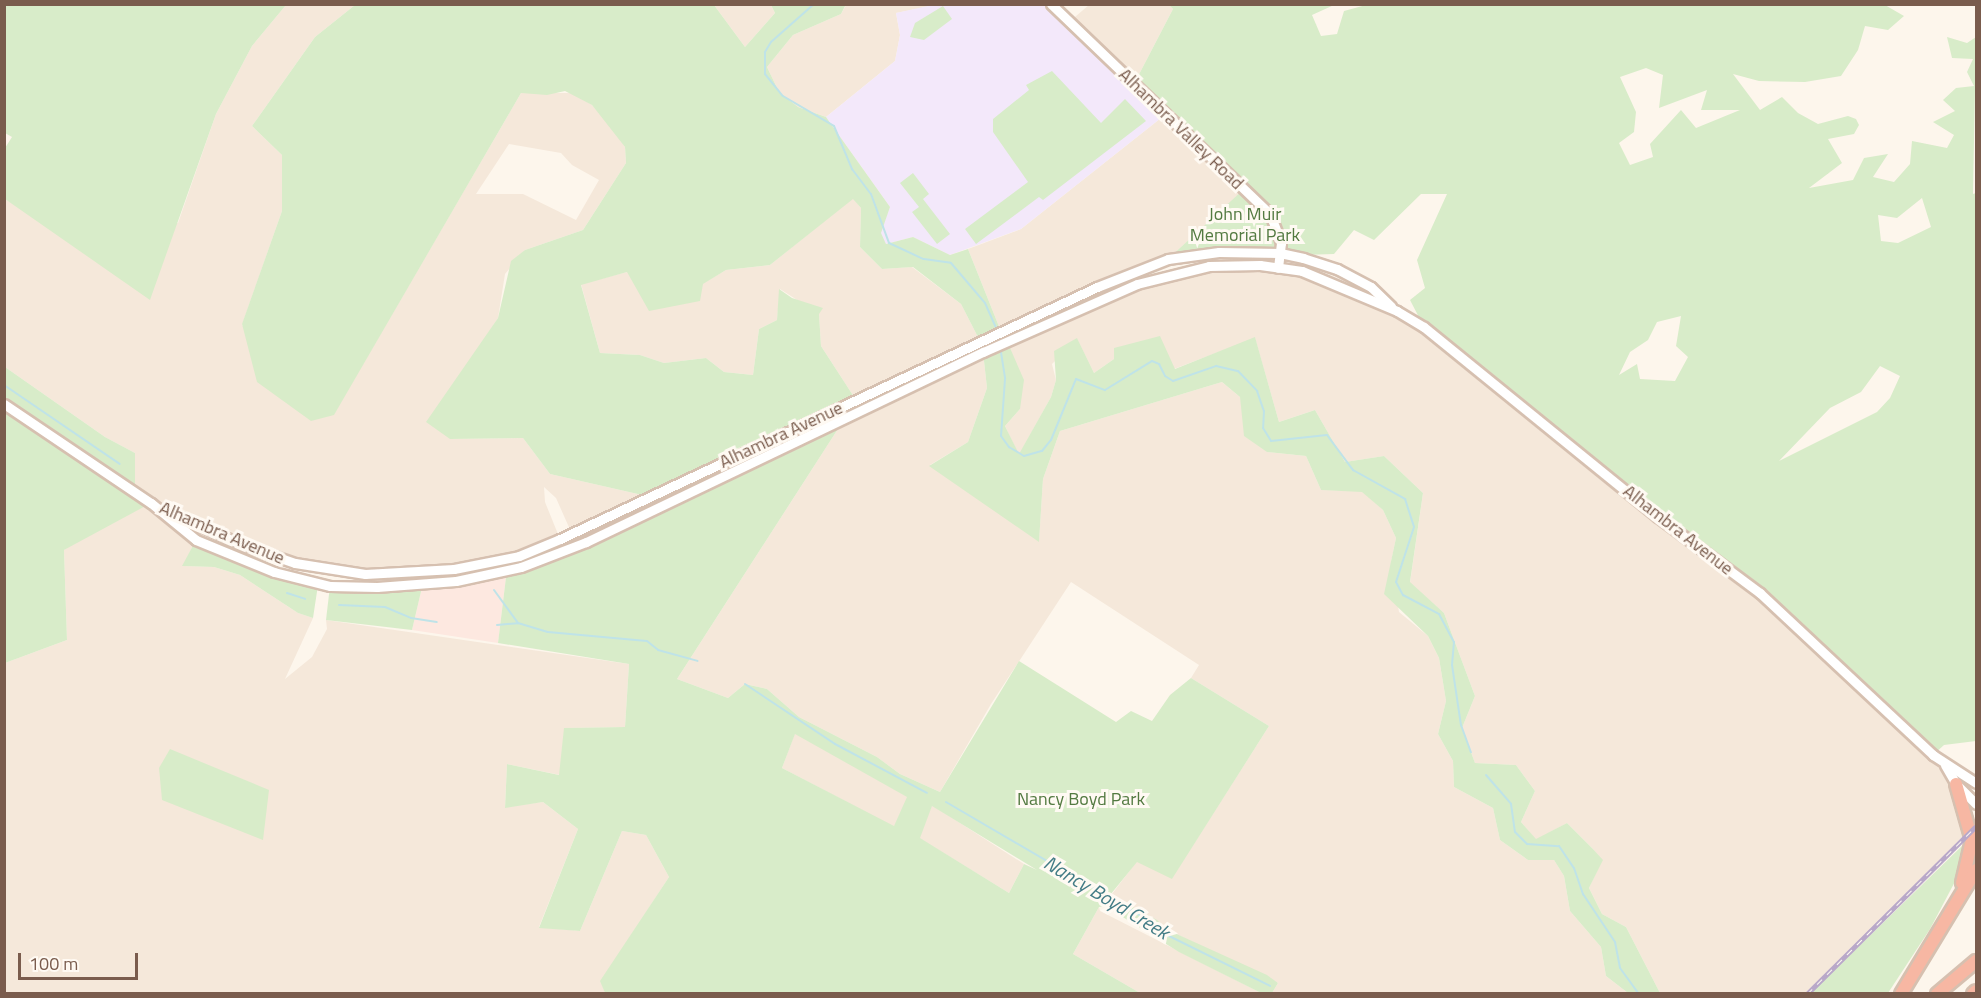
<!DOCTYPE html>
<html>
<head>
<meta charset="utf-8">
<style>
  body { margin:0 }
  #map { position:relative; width:1981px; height:998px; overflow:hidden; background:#fdf6ec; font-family:"Titillium Web",sans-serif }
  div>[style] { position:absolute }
  .residential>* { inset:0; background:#f5e8da }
  .commercial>* { inset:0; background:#fde8e0 }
  .education>* { inset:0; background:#f3e8fa }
  .green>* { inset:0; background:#d8ecc9 }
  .stream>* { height:2px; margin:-1px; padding:0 1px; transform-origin:1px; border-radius:1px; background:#bfe3e8 }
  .roads { filter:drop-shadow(2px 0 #d6c0b0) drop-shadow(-2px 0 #d6c0b0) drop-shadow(0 2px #d6c0b0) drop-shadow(0 -2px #d6c0b0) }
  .secondary>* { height:9px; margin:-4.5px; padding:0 4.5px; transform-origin:4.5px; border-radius:4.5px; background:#fff }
  .highway>* { height:12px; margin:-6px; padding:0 6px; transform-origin:6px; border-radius:6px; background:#f7b7a3 }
  .rail>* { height:4.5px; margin-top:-2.25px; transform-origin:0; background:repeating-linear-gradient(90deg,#fffaf3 0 7px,#b9a8c9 0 14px); box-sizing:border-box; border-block:2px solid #b9a8c9 }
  span { translate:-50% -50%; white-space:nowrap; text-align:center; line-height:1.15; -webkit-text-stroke:6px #fffaf3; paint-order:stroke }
  .street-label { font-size:18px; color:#7a5c4d }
  .park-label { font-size:18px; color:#537a41 }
  .water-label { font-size:20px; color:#437c86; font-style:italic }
  .frame { position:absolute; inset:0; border:6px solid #7a5c4d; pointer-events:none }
  .scale { position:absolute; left:18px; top:953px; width:120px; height:27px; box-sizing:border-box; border:3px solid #7a5c4d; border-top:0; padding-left:8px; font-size:18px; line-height:21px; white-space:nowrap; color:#7a5c4d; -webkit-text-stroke:4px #fffaf3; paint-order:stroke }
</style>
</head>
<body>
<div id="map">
  <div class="residential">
    <i style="clip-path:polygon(evenodd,286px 5px,355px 5px,315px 37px,252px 126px,282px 155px,282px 211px,242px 325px,334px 414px,521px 93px,573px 93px,592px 105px,616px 132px,625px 147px,626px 163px,583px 230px,525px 250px,505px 274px,498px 318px,464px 371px,450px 439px,523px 438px,550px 474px,651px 497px,572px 534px,556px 498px,544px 487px,545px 502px,560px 539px,519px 556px,454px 569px,365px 574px,295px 563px,154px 505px,196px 540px,183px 566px,214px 567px,240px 575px,298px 613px,313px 618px,285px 679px,312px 657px,327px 629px,326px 620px,629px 664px,625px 727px,565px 728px,560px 775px,507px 764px,505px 807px,543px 802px,578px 829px,539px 927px,580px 931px,622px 831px,646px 835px,669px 877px,601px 981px,605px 993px,5px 993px,5px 663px,67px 640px,64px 550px,135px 493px,135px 453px,105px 437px,5px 367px,4px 199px,19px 206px,178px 223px,216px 114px,252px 46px,286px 5px,509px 144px,561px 153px,572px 165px,599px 180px,576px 220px,523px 194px,476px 194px,509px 144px)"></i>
    <i style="clip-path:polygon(714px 5px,771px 5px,775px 13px,745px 47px)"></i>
    <i style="clip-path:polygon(846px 5px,937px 5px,896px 13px,900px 35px,895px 61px,826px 117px,798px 107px,779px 92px,767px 67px,793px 35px,841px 14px)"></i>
    <i style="clip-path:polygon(1089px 5px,1169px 5px,1173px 9px,1134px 84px,1069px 22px)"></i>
    <i style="clip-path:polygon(1166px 114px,1244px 190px,1168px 259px,1002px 334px,968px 249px,1021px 229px)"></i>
    <i style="clip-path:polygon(853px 198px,861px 208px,860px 247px,882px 269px,912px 267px,961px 304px,981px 343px,856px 400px,821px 346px,819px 314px,780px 289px,777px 320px,759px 329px,753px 375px,724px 372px,706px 358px,664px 363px,640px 355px,600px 353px,581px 284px,627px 272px,702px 284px,726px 270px,770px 265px)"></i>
    <i style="clip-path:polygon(1209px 266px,1302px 271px,1397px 311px,1760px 593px,1945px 765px,1972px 830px,1807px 993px,1660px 993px,1626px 927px,1602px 914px,1589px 888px,1602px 860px,1592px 848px,1567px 823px,1536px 840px,1521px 822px,1535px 791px,1516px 765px,1475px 763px,1462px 728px,1475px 696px,1444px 613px,1410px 583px,1423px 493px,1384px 456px,1345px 462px,1315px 410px,1279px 422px,1255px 338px,1174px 369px,1114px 359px,1094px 373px,1077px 339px,1052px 364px,1056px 380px,1051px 397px,1019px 455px,1005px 426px,1020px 409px,1007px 341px,1137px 284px)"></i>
    <i style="clip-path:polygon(983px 352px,987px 388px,968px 442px,930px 465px,1039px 541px,1043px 479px,1060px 431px,1222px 382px,1240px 397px,1267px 452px,1306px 456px,1321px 490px,1362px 491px,1383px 510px,1396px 538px,1391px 562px,1399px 612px,1428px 636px,1439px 658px,1446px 701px,1438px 734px,1453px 761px,1454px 787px,1493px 808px,1500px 840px,1528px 860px,1554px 860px,1564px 876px,1570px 911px,1601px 947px,1606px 976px,1628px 993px,1272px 993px,1278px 983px,1170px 931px,1112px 894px,1137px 861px,1172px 878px,1269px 726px,1191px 678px,1199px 665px,1071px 582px,991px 704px,940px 792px,900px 774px,877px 757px,799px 717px,767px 689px,745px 684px,728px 698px,677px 679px,845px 418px)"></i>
    <i style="clip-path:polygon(795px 733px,908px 797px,894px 827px,782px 768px)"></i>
    <i style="clip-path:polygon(932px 805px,1024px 864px,1009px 893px,919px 838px)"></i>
    <i style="clip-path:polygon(1099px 907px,1100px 911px,1261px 993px,1140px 993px,1073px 954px)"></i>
  </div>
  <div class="commercial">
    <i style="clip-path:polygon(507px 569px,498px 643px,412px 630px,423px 583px)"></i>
  </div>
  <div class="education">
    <i style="clip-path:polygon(937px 4px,1051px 5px,1166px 114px,1021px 229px,950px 255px,913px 237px,886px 244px,880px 233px,890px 207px,826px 117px,895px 61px,900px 35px,896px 13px)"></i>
  </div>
  <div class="green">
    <i style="clip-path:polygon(846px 4px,841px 14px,793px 35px,767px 67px,779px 92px,798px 107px,826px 117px,890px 207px,881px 233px,886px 244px,913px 237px,950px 255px,968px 249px,1002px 334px,981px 343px,961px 304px,913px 267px,882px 269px,860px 247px,861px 208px,853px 199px,770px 265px,726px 270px,703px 284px,700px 301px,649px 311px,627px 272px,581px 285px,600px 353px,640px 355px,664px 363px,706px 358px,724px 372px,753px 375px,759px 329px,777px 320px,779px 289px,792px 298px,823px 308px,819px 314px,821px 346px,856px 400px,651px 497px,550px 474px,523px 438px,450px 439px,426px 422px,498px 318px,511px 261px,525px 250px,583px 230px,626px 163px,625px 147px,592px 105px,565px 91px,547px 95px,521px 93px,334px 415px,311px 421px,257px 382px,242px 324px,282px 211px,282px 155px,252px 126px,315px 37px,355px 5px,714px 5px,745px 47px,775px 13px,771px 5px)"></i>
    <i style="clip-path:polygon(4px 5px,286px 5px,252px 46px,216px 114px,150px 300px,5px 199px,5px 148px,12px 137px,5px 133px)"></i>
    <i style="clip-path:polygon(evenodd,1169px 5px,1334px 5px,1312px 15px,1321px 36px,1337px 34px,1344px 11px,1366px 5px,1885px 5px,1904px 16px,1888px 30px,1865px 26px,1858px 50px,1841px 76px,1805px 82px,1759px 81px,1733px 74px,1760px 110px,1782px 97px,1798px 113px,1818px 124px,1848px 116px,1856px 119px,1859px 125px,1854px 134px,1828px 139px,1842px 163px,1809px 188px,1853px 180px,1864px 158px,1888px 154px,1873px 177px,1894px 182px,1910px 164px,1912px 141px,1947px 148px,1954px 135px,1933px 122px,1955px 111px,1943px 100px,1956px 88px,1974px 86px,1967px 72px,1973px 59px,1952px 58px,1947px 37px,1967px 43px,1976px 37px,1973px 194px,1976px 193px,1976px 741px,1944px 745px,1933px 755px,1760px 593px,1424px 327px,1410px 300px,1425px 288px,1417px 260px,1447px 194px,1421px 194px,1374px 240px,1354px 230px,1334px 254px,1168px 259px,1244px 189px,1134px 84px,1173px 9px,1169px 5px,1646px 68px,1663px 75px,1659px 108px,1707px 90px,1701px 110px,1740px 110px,1696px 128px,1681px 110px,1650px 144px,1653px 157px,1630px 165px,1619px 143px,1634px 132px,1636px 112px,1620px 77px,1646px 68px,1169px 5px,1922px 198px,1931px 227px,1898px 243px,1881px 241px,1878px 215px,1897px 218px,1922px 198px,1169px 5px,1681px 316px,1676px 346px,1688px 357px,1675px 381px,1640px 379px,1637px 364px,1619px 375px,1630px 352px,1648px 340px,1657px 322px,1681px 316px,1169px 5px,1880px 366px,1900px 376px,1890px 398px,1877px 412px,1779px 461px,1830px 408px,1861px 392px,1880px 366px)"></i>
    <i style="clip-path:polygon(943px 6px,952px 19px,924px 40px,910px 37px,915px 23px)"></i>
    <i style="clip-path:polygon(1052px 71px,1101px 123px,1125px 99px,1146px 121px,1043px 200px,1039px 197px,976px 244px,965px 229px,1028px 182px,993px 132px,993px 119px,1029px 90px,1026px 85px)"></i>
    <i style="clip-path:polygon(913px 173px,929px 194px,923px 199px,950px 234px,937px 244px,912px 212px,919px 207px,900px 183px)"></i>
    <i style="clip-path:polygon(1160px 336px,1175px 369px,1255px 337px,1279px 422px,1315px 410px,1345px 462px,1384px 456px,1423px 493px,1410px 582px,1444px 613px,1475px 696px,1462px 728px,1475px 763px,1516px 765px,1535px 791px,1521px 822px,1536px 839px,1567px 823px,1592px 848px,1603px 860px,1589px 888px,1602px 914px,1626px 927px,1660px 993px,1628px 993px,1606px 976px,1601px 947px,1570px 911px,1564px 876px,1554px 860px,1528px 860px,1500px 840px,1493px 808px,1454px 787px,1453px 761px,1438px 734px,1446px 701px,1439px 658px,1428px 636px,1384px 594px,1396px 538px,1383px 510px,1362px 492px,1321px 490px,1306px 456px,1267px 452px,1244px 436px,1240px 397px,1222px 382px,1060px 431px,1043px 479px,1039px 542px,929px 466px,968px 442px,987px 388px,983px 352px,1007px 341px,1024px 380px,1020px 409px,1005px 426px,1019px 454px,1051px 397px,1056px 380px,1054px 351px,1077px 338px,1094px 373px,1114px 359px,1114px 348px)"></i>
    <i style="clip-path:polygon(5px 367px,105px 437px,135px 453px,135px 493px,151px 503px,64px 550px,67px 640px,5px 663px)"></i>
    <i style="clip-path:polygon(evenodd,845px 418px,677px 679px,728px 698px,745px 684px,767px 689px,799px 717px,877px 757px,900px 774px,940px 792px,1019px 661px,1116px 722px,1131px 711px,1152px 721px,1170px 695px,1191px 678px,1269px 726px,1172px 879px,1137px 862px,1106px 900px,1112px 896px,1157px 920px,1170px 931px,1267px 975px,1278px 983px,1272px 993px,1261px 993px,1179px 952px,1105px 906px,1099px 907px,1073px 954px,1140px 993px,605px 993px,600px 981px,669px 877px,646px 835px,622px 831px,580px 931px,539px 928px,578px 829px,543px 802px,505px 808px,507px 764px,559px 775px,564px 728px,625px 727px,629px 664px,498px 643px,507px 569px,565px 551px,845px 418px,795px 734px,907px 797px,894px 826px,782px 768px,795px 734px,845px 418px,932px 806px,1037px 870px,1024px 864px,1009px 893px,920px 838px,932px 806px)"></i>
    <i style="clip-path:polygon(196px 540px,318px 585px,313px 618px,298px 613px,240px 575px,214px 567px,182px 566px)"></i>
    <i style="clip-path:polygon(423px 583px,412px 630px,326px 620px,330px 586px)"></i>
    <i style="clip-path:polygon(170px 749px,269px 790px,263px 840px,162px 800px,159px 768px)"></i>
    <i style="clip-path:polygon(1964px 844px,1959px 874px,1930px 929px,1888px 993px,1810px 994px)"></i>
  </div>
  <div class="stream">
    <i style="left:814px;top:4px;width:57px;rotate:138.5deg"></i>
    <i style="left:771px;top:42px;width:12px;rotate:121deg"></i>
    <i style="left:765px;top:52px;width:22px;rotate:90deg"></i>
    <i style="left:765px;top:74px;width:28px;rotate:51deg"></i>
    <i style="left:783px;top:96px;width:59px;rotate:30.5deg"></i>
    <i style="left:834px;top:126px;width:47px;rotate:67.3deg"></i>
    <i style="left:852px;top:169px;width:31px;rotate:53deg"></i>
    <i style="left:871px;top:194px;width:52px;rotate:69.8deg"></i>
    <i style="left:889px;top:243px;width:38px;rotate:25deg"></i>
    <i style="left:924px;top:259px;width:27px;rotate:8deg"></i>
    <i style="left:951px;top:263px;width:52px;rotate:49.6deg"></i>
    <i style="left:985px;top:303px;width:32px;rotate:66deg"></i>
    <i style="left:1000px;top:346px;width:33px;rotate:81deg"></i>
    <i style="left:1005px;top:379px;width:57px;rotate:94deg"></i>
    <i style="left:1001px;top:436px;width:14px;rotate:54deg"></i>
    <i style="left:1009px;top:447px;width:17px;rotate:31deg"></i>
    <i style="left:1024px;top:456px;width:19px;rotate:-16deg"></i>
    <i style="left:1042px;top:451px;width:14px;rotate:-51deg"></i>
    <i style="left:1051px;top:440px;width:66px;rotate:-67.7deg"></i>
    <i style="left:1076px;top:379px;width:31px;rotate:21deg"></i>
    <i style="left:1105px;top:390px;width:55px;rotate:-31.7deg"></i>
    <i style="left:1152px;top:361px;width:8px;rotate:23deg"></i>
    <i style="left:1159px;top:364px;width:13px;rotate:63deg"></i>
    <i style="left:1165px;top:376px;width:9px;rotate:32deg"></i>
    <i style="left:1173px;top:381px;width:46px;rotate:-19.2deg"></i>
    <i style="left:1216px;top:366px;width:23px;rotate:13deg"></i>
    <i style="left:1238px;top:371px;width:28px;rotate:46deg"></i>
    <i style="left:1257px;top:391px;width:21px;rotate:71deg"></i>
    <i style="left:1264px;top:411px;width:17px;rotate:93deg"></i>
    <i style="left:1263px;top:428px;width:15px;rotate:58deg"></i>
    <i style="left:1271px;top:441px;width:56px;rotate:-6.1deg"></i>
    <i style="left:1327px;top:435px;width:44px;rotate:53.4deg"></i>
    <i style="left:1353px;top:470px;width:60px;rotate:29.1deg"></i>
    <i style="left:1405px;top:499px;width:29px;rotate:72deg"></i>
    <i style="left:1414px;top:527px;width:58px;rotate:108.1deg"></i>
    <i style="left:1396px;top:582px;width:15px;rotate:62deg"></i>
    <i style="left:1403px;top:595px;width:41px;rotate:27.8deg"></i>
    <i style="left:1439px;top:614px;width:32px;rotate:62deg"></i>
    <i style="left:1454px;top:642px;width:23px;rotate:95deg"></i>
    <i style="left:1452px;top:665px;width:61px;rotate:81.5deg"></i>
    <i style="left:1461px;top:725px;width:29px;rotate:70deg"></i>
    <i style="left:4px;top:385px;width:140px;rotate:34.3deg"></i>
    <i style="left:494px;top:590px;width:41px;rotate:54deg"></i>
    <i style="left:287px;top:593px;width:19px;rotate:18deg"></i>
    <i style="left:339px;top:605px;width:46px;rotate:2.5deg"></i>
    <i style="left:385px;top:607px;width:28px;rotate:23deg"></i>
    <i style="left:411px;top:618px;width:26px;rotate:9deg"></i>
    <i style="left:497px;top:625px;width:21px;rotate:-5deg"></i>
    <i style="left:518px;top:623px;width:31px;rotate:17deg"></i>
    <i style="left:548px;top:632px;width:99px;rotate:5.2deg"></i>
    <i style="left:647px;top:641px;width:14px;rotate:39deg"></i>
    <i style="left:658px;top:650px;width:41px;rotate:15.4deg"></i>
    <i style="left:745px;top:684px;width:108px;rotate:33.7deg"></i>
    <i style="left:835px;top:744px;width:104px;rotate:28deg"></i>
    <i style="left:1486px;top:775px;width:38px;rotate:49deg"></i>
    <i style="left:1511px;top:804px;width:28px;rotate:82deg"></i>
    <i style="left:1515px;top:832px;width:17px;rotate:45deg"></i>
    <i style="left:1527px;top:844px;width:32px;rotate:4deg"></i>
    <i style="left:1559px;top:846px;width:27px;rotate:56deg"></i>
    <i style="left:1574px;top:868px;width:28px;rotate:71deg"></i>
    <i style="left:1583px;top:894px;width:58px;rotate:56.3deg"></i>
    <i style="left:1615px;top:942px;width:26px;rotate:79deg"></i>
    <i style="left:1620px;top:968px;width:32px;rotate:54deg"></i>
    <i style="left:946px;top:802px;width:242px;rotate:30.3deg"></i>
    <i style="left:1155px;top:924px;width:16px;rotate:43deg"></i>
    <i style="left:1167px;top:935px;width:115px;rotate:26.3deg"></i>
  </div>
  <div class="roads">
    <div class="secondary">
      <i style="left:1051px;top:4px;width:303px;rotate:43.8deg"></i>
      <i style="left:1270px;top:214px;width:31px;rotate:69deg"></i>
      <i style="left:1281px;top:243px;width:25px;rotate:97deg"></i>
      <i style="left:4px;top:404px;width:177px;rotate:34deg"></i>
      <i style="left:151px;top:503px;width:58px;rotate:39.4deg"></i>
      <i style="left:196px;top:540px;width:84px;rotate:22.3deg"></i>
      <i style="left:274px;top:572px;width:58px;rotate:14deg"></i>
      <i style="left:330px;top:586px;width:47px;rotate:1.2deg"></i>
      <i style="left:377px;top:587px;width:79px;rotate:-4.3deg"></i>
      <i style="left:456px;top:581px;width:66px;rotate:-12.2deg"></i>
      <i style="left:521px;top:567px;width:70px;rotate:-21deg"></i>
      <i style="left:586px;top:542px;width:440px;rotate:-25.6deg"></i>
      <i style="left:983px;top:352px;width:168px;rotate:-23.8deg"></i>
      <i style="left:1137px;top:284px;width:74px;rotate:-14deg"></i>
      <i style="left:1209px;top:266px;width:51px;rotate:-1.1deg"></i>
      <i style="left:1260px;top:265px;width:42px;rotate:8.1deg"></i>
      <i style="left:1302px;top:271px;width:103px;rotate:22.8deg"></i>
      <i style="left:1397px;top:311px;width:31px;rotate:31deg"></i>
      <i style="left:1424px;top:327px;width:301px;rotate:39.1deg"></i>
      <i style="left:1658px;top:517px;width:127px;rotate:36.7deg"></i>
      <i style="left:1760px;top:593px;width:237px;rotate:43.1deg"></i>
      <i style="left:1933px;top:755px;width:51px;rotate:33.1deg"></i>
      <i style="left:163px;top:509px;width:85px;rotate:24.4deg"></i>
      <i style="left:240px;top:544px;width:58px;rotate:19.1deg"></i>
      <i style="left:295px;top:563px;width:71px;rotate:8.9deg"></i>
      <i style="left:365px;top:574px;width:89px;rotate:-3.2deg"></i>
      <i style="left:454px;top:569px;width:66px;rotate:-11.3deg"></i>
      <i style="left:519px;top:556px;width:44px;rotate:-22.5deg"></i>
      <i style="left:560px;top:539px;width:593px;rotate:-25.14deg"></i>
      <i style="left:1097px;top:287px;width:76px;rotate:-21.5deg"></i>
      <i style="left:1168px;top:259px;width:51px;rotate:-7.8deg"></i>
      <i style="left:1219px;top:252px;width:61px;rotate:0.9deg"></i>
      <i style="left:1280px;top:253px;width:24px;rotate:12deg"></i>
      <i style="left:1303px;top:258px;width:36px;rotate:18deg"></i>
      <i style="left:1337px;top:269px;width:38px;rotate:28deg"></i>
      <i style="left:1371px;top:287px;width:28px;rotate:44deg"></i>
      <i style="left:1945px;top:765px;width:22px;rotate:60deg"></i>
      <i style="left:1956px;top:784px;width:28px;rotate:45deg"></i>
    </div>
    <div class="highway">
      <i style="left:1956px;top:784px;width:58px;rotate:74.1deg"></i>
      <i style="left:1972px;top:840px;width:44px;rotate:103.1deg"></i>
      <i style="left:1901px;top:994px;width:145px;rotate:-58.8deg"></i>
      <i style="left:1937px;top:994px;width:51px;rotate:-40.2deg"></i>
      <i style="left:1973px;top:994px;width:4px;rotate:-45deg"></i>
    </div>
  </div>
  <div class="rail">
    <i style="left:1807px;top:994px;width:238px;rotate:-44.8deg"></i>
  </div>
  <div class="street-label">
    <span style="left:1181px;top:129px;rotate:44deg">Alhambra Valley Road</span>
    <span style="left:781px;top:435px;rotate:-25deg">Alhambra Avenue</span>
    <span style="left:1678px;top:530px;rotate:38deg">Alhambra Avenue</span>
    <span style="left:222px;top:533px;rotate:23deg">Alhambra Avenue</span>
  </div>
  <div class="park-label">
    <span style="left:1245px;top:225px">John Muir<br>Memorial Park</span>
    <span style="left:1081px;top:799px">Nancy Boyd Park</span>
  </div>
  <div class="water-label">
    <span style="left:1107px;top:897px;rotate:31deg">Nancy Boyd Creek</span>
  </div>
  <div class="frame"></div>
  <div class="scale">100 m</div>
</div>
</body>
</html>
